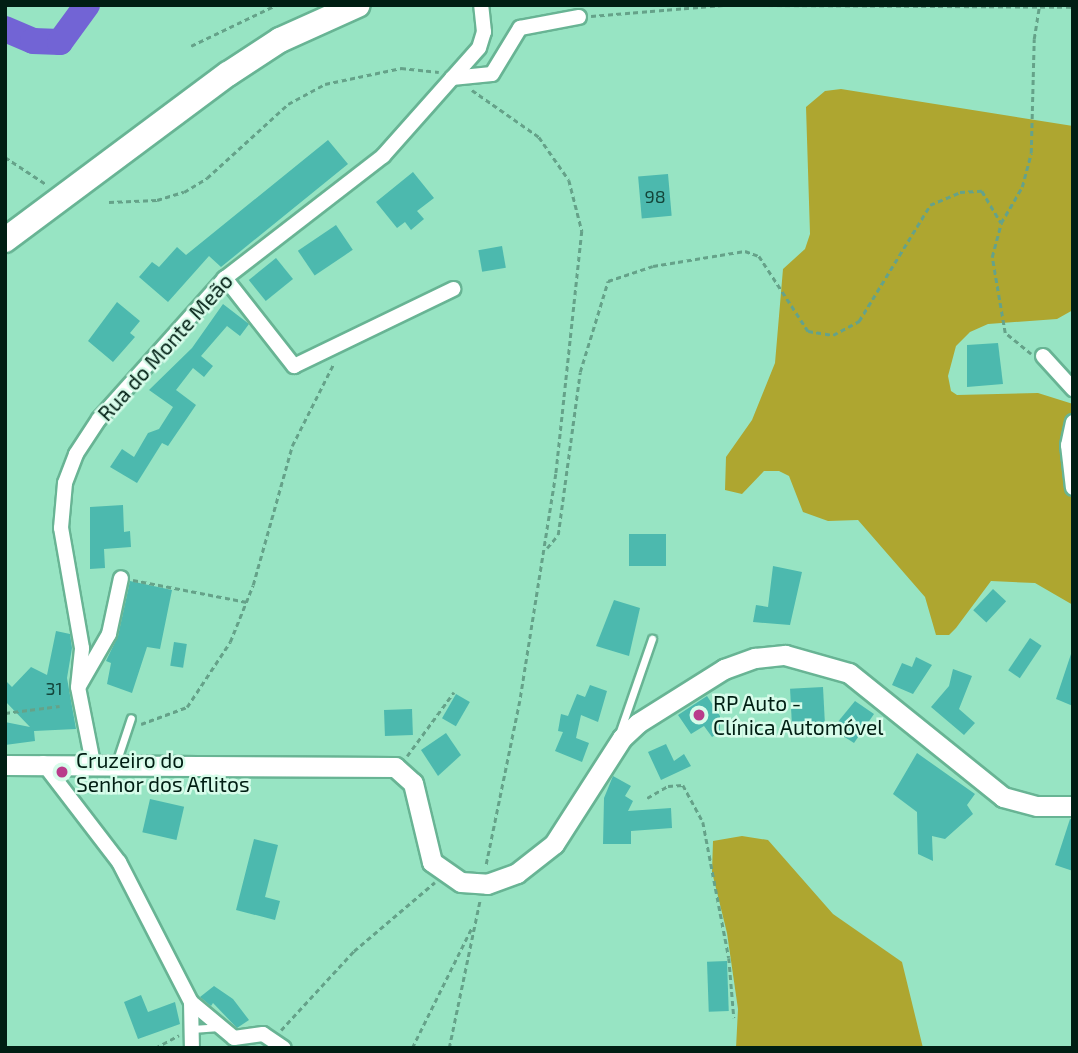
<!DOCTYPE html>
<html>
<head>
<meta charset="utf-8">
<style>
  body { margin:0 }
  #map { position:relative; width:1078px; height:1053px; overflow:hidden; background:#97e4c3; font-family:"Exo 2",sans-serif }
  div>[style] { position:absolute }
  .forest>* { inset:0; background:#aea630 }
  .river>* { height:26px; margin:-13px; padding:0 13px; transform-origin:13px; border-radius:13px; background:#7264d5 }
  .building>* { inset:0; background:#4cb9ae; transform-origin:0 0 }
  .path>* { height:2.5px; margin-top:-1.25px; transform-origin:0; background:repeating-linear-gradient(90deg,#65a289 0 5px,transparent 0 8.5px) }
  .roads { filter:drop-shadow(2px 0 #68b494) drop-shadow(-2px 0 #68b494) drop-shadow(0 2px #68b494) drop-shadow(0 -2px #68b494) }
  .lane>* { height:7px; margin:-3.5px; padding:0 3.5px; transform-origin:3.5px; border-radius:3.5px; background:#fff }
  .street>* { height:14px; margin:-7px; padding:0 7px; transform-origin:7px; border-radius:7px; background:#fff }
  .secondary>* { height:19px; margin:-9.5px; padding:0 9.5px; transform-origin:9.5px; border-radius:9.5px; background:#fff }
  .highway>* { height:24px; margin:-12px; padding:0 12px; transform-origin:12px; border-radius:12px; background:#fff }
  .dots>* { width:19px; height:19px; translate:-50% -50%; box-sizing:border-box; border:4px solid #d7fcea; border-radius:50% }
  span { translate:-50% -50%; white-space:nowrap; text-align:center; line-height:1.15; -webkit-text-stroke:5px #d7fcea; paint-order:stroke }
  .number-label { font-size:18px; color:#13453a }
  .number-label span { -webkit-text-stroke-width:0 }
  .street-label { font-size:21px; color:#001e13 }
  .poi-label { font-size:21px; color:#001e13 }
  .left { translate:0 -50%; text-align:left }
  .frame { position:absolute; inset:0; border:7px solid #001e13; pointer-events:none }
</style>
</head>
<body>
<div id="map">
  <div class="forest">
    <i style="clip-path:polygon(841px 89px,1073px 126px,1073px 310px,1057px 319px,988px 324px,970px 332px,956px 346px,948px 376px,951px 391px,957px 395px,1038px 393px,1073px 404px,1073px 605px,1035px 583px,991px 581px,956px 628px,949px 635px,936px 635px,925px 597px,858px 520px,828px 521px,803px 512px,789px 476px,779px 471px,764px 471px,742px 494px,725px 490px,726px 457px,752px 420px,775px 363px,783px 269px,805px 249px,810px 234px,806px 107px,825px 91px)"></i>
    <i style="clip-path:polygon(742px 836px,768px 840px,833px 914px,902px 962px,923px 1048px,736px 1048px,738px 1009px,727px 933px,712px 872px,713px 841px)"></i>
  </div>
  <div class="river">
    <i style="left:5px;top:29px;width:30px;rotate:23deg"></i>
    <i style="left:33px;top:41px;width:27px;rotate:2deg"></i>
    <i style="left:60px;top:42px;width:46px;rotate:-53.9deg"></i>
  </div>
  <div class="building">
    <i style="clip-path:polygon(328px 140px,348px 164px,221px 267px,209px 256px,168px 302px,139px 277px,152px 262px,159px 267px,177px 247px,186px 255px)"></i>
    <i style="clip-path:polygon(413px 172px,434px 198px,417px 211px,424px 219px,411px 230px,405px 222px,397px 228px,376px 202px)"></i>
    <i style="left:668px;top:174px;width:42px;height:30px;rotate:85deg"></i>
    <i style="left:336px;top:225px;width:30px;height:46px;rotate:56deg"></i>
    <i style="left:502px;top:246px;width:22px;height:24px;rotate:80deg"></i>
    <i style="left:276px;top:258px;width:27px;height:35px;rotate:51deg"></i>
    <i style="clip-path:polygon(117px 302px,140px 321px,130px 333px,135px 337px,113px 362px,88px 341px)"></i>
    <i style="clip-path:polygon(223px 304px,249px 324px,240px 336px,227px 326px,201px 356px,213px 366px,204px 377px,193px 368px,176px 390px,196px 405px,168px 446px,162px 443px,137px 483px,110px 467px,122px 449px,134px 457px,148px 433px,159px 429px,173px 407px,149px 390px,192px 348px)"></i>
    <i style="clip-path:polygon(998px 343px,1003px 384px,967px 387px,967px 345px)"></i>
    <i style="clip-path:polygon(123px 505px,124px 532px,130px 531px,131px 547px,104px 549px,105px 568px,90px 569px,90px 507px)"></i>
    <i style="left:666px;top:534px;width:32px;height:37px;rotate:90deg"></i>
    <i style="clip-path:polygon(773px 566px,802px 572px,790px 625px,753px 622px,756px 605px,768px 607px)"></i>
    <i style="clip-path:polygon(130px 581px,172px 590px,160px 649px,147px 647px,132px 693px,107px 684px,111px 663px,106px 661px,118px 636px)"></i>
    <i style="left:993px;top:589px;width:18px;height:29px;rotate:43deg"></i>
    <i style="clip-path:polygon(614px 600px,640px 608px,629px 656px,596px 646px)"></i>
    <i style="clip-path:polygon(56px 631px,70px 634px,72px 648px,67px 678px,76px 729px,34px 731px,35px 741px,5px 745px,5px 722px,30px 727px,5px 701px,5px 680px,12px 687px,31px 667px,47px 675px)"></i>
    <i style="left:1030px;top:638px;width:14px;height:39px;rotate:34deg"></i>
    <i style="left:174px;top:642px;width:13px;height:24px;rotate:9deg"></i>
    <i style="clip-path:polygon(1073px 648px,1073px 706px,1056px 699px)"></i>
    <i style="clip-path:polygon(916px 657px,932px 665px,913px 694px,892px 685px,902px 663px,912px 667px)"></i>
    <i style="clip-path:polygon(953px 669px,972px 676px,959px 709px,975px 723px,964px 735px,931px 707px,949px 686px)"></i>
    <i style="clip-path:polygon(590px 685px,607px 691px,598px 722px,581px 715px,576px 738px,589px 743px,582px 762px,555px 751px,563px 732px,558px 731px,561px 714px,568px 716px,577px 694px,585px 697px)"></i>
    <i style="left:823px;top:687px;width:35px;height:33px;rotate:87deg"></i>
    <i style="left:456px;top:694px;width:16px;height:28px;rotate:30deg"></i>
    <i style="clip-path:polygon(707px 696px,720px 716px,720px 732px,712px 737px,704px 726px,691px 734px,678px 715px)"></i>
    <i style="clip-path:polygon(855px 701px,874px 714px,854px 743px,832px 729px)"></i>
    <i style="left:412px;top:709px;width:26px;height:28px;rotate:88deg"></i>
    <i style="clip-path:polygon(446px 733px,461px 755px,438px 776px,421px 750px)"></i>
    <i style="clip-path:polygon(666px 744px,674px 761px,684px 754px,691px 766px,661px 780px,648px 752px)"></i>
    <i style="clip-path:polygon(917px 753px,975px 794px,967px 805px,973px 814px,945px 839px,932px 836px,933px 861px,918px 854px,917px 812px,893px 794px)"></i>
    <i style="clip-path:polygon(613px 776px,631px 786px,625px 796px,633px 801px,628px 811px,671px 808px,672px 828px,631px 831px,631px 844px,603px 844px,604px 798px)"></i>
    <i style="left:150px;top:799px;width:35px;height:34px;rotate:13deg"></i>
    <i style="clip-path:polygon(1070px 819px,1073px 820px,1073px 871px,1055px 865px)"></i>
    <i style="clip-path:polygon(254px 839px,278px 845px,265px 897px,280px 901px,275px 920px,236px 910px)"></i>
    <i style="left:727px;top:961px;width:50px;height:20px;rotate:88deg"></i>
    <i style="clip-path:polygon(214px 986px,233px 999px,249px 1020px,237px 1028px,213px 1003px,211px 1006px,200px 997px)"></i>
    <i style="clip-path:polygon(141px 995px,148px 1012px,175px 1002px,180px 1024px,138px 1039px,124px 1002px)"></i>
  </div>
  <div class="path">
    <i style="left:743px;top:5px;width:330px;rotate:0.3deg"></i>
    <i style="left:591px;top:16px;width:133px;rotate:-4.7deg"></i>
    <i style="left:191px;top:46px;width:94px;rotate:-25.8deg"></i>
    <i style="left:472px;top:90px;width:82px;rotate:35deg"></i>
    <i style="left:539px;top:137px;width:52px;rotate:55.1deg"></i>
    <i style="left:569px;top:180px;width:53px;rotate:75.7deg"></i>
    <i style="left:582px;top:231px;width:244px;rotate:96.1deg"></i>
    <i style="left:556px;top:474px;width:230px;rotate:99deg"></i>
    <i style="left:520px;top:701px;width:168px;rotate:101.6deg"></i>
    <i style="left:5px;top:157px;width:49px;rotate:33.4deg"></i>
    <i style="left:109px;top:202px;width:48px;rotate:-2.4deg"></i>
    <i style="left:157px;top:200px;width:28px;rotate:-17deg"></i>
    <i style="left:184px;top:192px;width:27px;rotate:-31deg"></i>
    <i style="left:207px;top:178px;width:110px;rotate:-42.4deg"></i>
    <i style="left:288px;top:104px;width:42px;rotate:-28.4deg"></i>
    <i style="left:325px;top:84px;width:78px;rotate:-11.9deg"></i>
    <i style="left:401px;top:68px;width:38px;rotate:6deg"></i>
    <i style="left:1031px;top:354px;width:33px;rotate:-141deg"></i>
    <i style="left:1005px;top:333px;width:77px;rotate:-99.7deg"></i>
    <i style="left:992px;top:257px;width:35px;rotate:-75deg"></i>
    <i style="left:1001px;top:223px;width:42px;rotate:-59.7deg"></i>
    <i style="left:1022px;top:187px;width:35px;rotate:-75deg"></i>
    <i style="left:1031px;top:153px;width:114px;rotate:-88.5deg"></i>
    <i style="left:1034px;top:39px;width:33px;rotate:-81deg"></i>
    <i style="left:547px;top:548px;width:17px;rotate:-50deg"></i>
    <i style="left:558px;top:535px;width:164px;rotate:-82.3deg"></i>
    <i style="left:580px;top:372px;width:95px;rotate:-72.9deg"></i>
    <i style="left:608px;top:281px;width:47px;rotate:-18.4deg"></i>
    <i style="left:653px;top:266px;width:93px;rotate:-9.3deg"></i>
    <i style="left:745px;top:251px;width:15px;rotate:20deg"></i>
    <i style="left:759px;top:256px;width:90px;rotate:56.8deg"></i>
    <i style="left:808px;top:331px;width:25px;rotate:9deg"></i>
    <i style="left:833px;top:335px;width:30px;rotate:-28deg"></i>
    <i style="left:859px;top:321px;width:136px;rotate:-58.5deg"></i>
    <i style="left:930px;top:205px;width:33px;rotate:-23deg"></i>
    <i style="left:960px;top:192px;width:22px;rotate:-3deg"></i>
    <i style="left:982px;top:191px;width:37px;rotate:59deg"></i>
    <i style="left:133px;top:580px;width:116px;rotate:10.9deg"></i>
    <i style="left:5px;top:713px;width:55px;rotate:-7.3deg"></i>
    <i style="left:141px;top:724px;width:49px;rotate:-20.3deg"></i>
    <i style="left:187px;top:707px;width:78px;rotate:-56.5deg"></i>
    <i style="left:230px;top:642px;width:61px;rotate:-68deg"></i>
    <i style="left:253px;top:585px;width:144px;rotate:-74.3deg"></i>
    <i style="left:292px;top:446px;width:93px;rotate:-63.2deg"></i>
    <i style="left:407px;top:756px;width:79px;rotate:-53.7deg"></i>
    <i style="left:647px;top:798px;width:24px;rotate:-30deg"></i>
    <i style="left:668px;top:786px;width:15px;rotate:-4deg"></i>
    <i style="left:683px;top:785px;width:42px;rotate:61.6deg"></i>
    <i style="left:703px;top:822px;width:138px;rotate:79.2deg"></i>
    <i style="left:729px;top:958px;width:60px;rotate:85.2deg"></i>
    <i style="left:281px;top:1030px;width:108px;rotate:-47.3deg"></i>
    <i style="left:354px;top:951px;width:106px;rotate:-40.4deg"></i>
    <i style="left:155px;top:1048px;width:27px;rotate:-28deg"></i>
    <i style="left:412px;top:1048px;width:135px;rotate:-63.6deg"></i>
    <i style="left:449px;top:1048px;width:151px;rotate:-78.2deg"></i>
  </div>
  <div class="roads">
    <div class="lane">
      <i style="left:618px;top:737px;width:104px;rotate:-70.9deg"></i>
      <i style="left:116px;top:763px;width:47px;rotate:-71.6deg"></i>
      <i style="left:192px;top:1029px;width:27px;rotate:-4deg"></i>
    </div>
    <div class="street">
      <i style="left:452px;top:78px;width:40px;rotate:-5.7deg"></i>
      <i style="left:492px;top:74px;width:54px;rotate:-58.7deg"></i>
      <i style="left:520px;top:28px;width:60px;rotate:-10.6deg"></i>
      <i style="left:225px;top:278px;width:112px;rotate:51.9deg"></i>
      <i style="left:294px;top:366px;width:177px;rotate:-25.8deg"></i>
      <i style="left:1043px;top:356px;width:45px;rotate:47.7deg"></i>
      <i style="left:1073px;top:422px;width:24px;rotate:102deg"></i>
      <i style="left:1068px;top:445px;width:43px;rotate:83.4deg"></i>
      <i style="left:79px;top:686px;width:60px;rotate:-60deg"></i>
      <i style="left:109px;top:634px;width:57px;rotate:-77.9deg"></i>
      <i style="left:43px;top:763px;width:125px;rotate:52.5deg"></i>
      <i style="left:119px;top:862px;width:157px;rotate:62.8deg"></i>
      <i style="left:191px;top:1002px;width:56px;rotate:39.9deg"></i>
      <i style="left:234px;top:1038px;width:29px;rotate:-8deg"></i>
      <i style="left:263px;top:1034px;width:25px;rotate:34deg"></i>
      <i style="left:93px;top:763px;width:77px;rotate:-101.2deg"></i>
      <i style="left:78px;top:687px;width:39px;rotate:-84deg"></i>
      <i style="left:82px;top:648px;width:122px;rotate:-99.9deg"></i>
      <i style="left:61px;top:528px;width:45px;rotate:-84.9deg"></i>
      <i style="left:65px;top:483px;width:31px;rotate:-69deg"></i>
      <i style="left:76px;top:454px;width:42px;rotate:-56.7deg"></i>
      <i style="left:99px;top:419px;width:188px;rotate:-48.2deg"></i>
      <i style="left:224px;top:279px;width:201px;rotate:-37.7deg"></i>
      <i style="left:383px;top:156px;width:144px;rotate:-48.4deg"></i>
      <i style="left:479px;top:48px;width:17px;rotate:-73deg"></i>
      <i style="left:484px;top:32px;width:27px;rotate:-96deg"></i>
      <i style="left:191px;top:1002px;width:46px;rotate:88.8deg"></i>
    </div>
    <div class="secondary">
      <i style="left:5px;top:765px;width:390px;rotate:0.3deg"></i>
      <i style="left:395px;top:767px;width:24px;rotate:42deg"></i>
      <i style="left:413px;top:783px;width:81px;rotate:76.5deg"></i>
      <i style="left:432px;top:862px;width:35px;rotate:35deg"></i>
      <i style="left:461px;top:882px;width:26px;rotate:4deg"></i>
      <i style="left:487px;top:884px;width:32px;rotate:-20deg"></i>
      <i style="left:517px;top:873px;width:47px;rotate:-38.1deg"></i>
      <i style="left:554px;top:844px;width:126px;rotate:-57.3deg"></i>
      <i style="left:622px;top:738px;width:22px;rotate:-43deg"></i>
      <i style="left:638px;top:723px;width:102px;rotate:-32.1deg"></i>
      <i style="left:724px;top:669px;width:33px;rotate:-20deg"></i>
      <i style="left:755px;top:658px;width:30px;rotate:-6deg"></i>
      <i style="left:785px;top:655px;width:66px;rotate:15.7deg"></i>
      <i style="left:849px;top:673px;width:198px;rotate:38.8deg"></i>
      <i style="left:1003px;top:797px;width:35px;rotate:15deg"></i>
      <i style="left:1037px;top:806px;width:36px"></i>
    </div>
    <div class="highway">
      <i style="left:5px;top:240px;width:278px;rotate:-36.7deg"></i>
      <i style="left:228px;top:74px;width:62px;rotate:-33.2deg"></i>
      <i style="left:280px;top:40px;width:85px;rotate:-24.2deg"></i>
    </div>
  </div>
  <div class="dots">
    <i style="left:699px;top:715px;background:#b93c8b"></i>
    <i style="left:62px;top:772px;background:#b93c8b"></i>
  </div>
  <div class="number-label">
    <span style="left:655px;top:196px">98</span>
    <span style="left:54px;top:688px">31</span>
  </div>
  <div class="street-label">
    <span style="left:165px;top:347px;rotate:-48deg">Rua do Monte Meão</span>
  </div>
  <div class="poi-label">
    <span class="left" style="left:713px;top:715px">RP Auto -<br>Clínica Automóvel</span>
    <span class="left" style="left:76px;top:772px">Cruzeiro do<br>Senhor dos Aflitos</span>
  </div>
  <div class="frame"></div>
</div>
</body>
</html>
